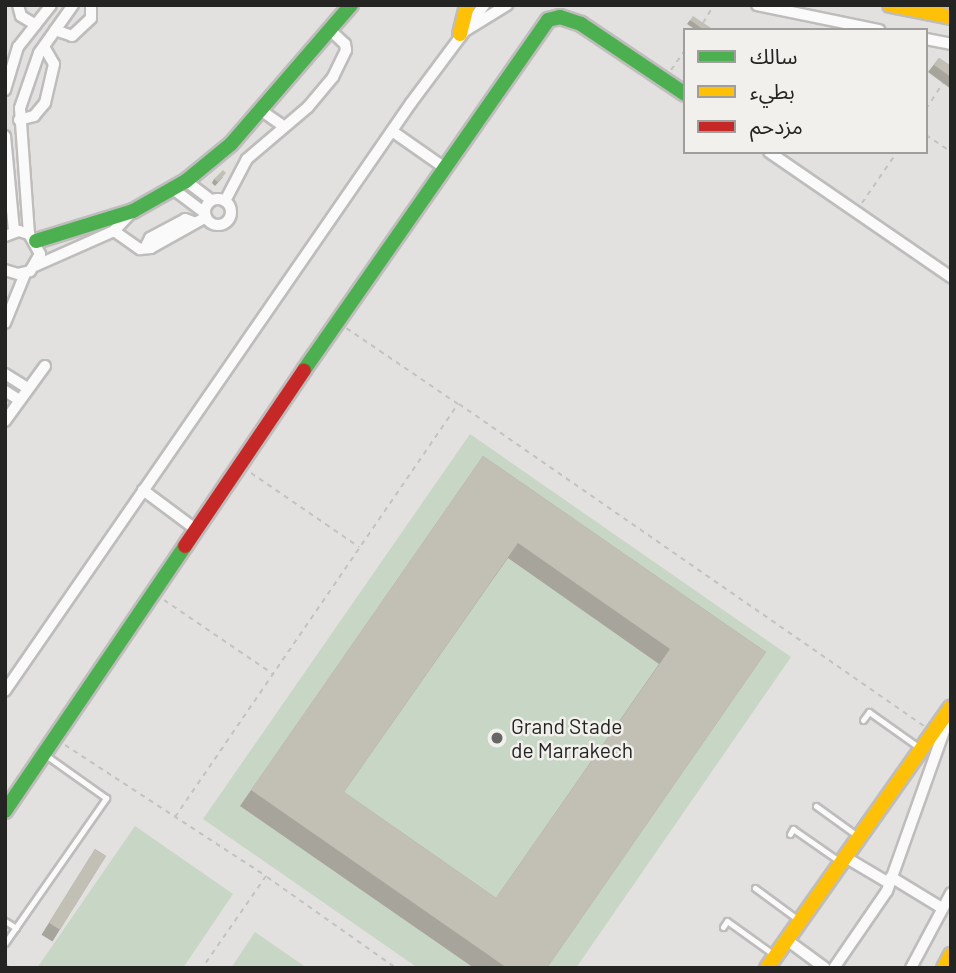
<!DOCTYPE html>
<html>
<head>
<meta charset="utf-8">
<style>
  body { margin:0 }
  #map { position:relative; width:956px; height:973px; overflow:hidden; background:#e2e1e0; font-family:Barlow,"Noto Sans Arabic",sans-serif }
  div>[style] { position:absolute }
  .green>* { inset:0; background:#c8d6c6 }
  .path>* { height:2px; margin-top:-1px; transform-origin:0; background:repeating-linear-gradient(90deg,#c2c2c1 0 5px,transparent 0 10px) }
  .roads { filter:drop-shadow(2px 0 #bebdbc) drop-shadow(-2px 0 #bebdbc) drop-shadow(0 2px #bebdbc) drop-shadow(0 -2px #bebdbc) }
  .lane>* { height:5px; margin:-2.5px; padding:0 2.5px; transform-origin:2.5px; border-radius:2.5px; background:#fbfafa }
  .street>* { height:10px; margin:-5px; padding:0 5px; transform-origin:5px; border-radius:5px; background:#fbfafa }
  .street>.ring { margin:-5px; padding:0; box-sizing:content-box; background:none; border:10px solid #fbfafa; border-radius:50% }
  .fast>* { height:14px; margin:-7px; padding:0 7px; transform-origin:7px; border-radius:7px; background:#4caf50 }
  .slow>* { height:14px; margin:-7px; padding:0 7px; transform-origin:7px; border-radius:7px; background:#ffc107 }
  .jam>* { height:14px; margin:-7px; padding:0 7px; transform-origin:7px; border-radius:7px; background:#c62828 }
  .wall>* { inset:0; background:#a7a49c; transform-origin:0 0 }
  .building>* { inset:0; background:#c2bfb5; transform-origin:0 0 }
  .dots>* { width:19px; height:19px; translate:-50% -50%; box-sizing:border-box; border:4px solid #f1f0ec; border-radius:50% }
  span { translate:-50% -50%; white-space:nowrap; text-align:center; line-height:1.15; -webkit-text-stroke:5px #f1f0ec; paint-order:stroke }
  .poi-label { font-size:21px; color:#242423 }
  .left { translate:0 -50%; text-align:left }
  .frame { position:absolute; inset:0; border:7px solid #242423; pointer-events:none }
  .legend { position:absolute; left:683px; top:28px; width:245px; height:126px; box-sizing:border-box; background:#f1f0ec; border:2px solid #9f9e9c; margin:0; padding:9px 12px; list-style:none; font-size:21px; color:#242423 }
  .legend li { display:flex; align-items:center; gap:14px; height:35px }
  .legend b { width:35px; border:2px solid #9f9e9c }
</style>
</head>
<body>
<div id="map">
  <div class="green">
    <i style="clip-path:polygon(470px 434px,791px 657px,576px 968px,418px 968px,203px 819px)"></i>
    <i style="clip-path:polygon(135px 826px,233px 894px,183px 968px,37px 968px)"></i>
    <i style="clip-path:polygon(255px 932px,307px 968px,231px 968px)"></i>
  </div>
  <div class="path">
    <i style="left:703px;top:23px;width:21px;rotate:-59deg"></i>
    <i style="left:671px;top:70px;width:24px;rotate:-55deg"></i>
    <i style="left:926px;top:109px;width:31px;rotate:-57deg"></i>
    <i style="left:926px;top:135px;width:30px;rotate:34deg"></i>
    <i style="left:862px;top:203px;width:62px;rotate:-55.5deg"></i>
    <i style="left:459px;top:404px;width:566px;rotate:34.7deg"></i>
    <i style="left:251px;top:473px;width:131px;rotate:34.4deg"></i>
    <i style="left:164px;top:600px;width:132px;rotate:34.2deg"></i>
    <i style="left:65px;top:745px;width:240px;rotate:33.1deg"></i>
    <i style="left:266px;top:876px;width:112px;rotate:124.8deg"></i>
    <i style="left:175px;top:817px;width:501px;rotate:-55.58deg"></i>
    <i style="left:458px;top:404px;width:135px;rotate:-145.8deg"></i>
    <i style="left:267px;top:877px;width:158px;rotate:35.2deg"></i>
    <i style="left:5px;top:964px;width:6px;rotate:39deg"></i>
  </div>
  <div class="roads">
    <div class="lane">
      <i style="left:863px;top:720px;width:10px;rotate:-53deg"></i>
      <i style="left:869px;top:712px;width:64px;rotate:35.4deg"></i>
      <i style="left:816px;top:806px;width:53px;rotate:35.8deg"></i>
      <i style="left:790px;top:834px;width:6px;rotate:-59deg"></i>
      <i style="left:793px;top:829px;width:56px;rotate:34.8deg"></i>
      <i style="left:755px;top:888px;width:56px;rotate:36.3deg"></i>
      <i style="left:5px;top:921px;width:13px;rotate:32deg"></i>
      <i style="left:723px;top:927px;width:7px;rotate:-56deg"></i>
      <i style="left:727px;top:921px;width:57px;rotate:35.7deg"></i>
      <i style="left:5px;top:943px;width:177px;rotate:-55.1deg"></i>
      <i style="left:106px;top:798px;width:76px;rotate:-144.6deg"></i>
    </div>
    <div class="street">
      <i style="left:18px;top:5px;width:11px;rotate:75deg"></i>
      <i style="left:21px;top:16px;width:17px;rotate:31deg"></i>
      <i style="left:757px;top:5px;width:125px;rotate:11.6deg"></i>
      <i style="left:55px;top:30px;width:18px;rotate:19deg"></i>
      <i style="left:72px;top:36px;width:26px;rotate:-43deg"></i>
      <i style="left:91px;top:18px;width:13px;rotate:-90deg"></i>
      <i style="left:463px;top:32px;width:52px;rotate:-31.5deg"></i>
      <i style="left:926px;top:39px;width:25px;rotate:11deg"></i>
      <i style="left:5px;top:90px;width:45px;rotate:-73.2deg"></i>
      <i style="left:18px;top:47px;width:53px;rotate:-51.8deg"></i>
      <i style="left:259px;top:109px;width:29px;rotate:35deg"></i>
      <i style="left:19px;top:120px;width:16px;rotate:-15deg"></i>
      <i style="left:34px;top:116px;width:17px;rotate:-50deg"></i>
      <i style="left:45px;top:103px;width:40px;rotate:-77deg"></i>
      <i style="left:54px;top:64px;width:20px;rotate:-120deg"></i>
      <i style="left:392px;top:131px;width:61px;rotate:35deg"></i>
      <i style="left:5px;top:136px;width:96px;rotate:84.6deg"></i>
      <i style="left:769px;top:152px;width:221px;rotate:34.5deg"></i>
      <i style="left:186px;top:181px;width:31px;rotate:37deg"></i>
      <i style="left:173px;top:189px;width:40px;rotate:37deg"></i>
      <i class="ring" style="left:205px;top:199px;width:16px;height:16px"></i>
      <i style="left:225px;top:201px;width:47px;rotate:-62.4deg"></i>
      <i style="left:247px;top:159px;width:80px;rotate:-40.4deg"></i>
      <i style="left:308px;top:107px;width:39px;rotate:-50deg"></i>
      <i style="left:333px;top:77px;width:30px;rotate:-64deg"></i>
      <i style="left:346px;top:50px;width:6px;rotate:-99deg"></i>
      <i style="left:345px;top:44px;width:21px;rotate:-137deg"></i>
      <i style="left:114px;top:231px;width:32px;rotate:35deg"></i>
      <i style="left:140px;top:249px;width:11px;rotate:-5deg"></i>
      <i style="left:151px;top:248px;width:63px;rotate:-29.4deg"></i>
      <i style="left:29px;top:234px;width:126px;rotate:-94.1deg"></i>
      <i style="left:20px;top:108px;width:58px;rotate:-70.9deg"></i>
      <i style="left:39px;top:53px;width:59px;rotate:-54.7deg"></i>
      <i style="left:5px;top:236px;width:15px;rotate:-20deg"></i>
      <i style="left:19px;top:231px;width:10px;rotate:17deg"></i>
      <i style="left:29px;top:234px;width:23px;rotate:61deg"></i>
      <i style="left:40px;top:254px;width:20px;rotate:120deg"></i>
      <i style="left:30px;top:271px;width:12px;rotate:166deg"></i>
      <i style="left:18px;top:274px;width:14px;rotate:-163deg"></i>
      <i style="left:146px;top:246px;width:9px;rotate:-63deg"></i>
      <i style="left:150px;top:238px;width:40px;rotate:-28deg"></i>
      <i style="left:185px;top:219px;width:9px;rotate:21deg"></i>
      <i style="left:35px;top:266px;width:86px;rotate:-23.9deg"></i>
      <i style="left:114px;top:231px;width:25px;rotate:-47deg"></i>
      <i style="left:5px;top:323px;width:53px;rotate:-67.8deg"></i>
      <i style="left:5px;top:374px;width:26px;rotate:32deg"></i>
      <i style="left:5px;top:391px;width:15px;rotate:32deg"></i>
      <i style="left:5px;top:421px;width:68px;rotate:-54deg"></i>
      <i style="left:143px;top:490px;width:64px;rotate:36.7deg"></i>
      <i style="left:5px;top:691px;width:715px;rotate:-55.38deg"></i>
      <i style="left:411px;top:103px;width:122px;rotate:-53.3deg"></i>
      <i style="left:845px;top:857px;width:51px;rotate:30.6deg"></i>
      <i style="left:891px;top:877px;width:60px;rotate:31.3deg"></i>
      <i style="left:787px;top:940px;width:47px;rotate:36.4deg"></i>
      <i style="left:834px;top:968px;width:93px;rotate:-55.5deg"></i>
      <i style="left:887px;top:891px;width:185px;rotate:-70.4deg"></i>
      <i style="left:911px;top:968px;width:85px;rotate:-61.9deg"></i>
    </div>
    <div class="fast">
      <i style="left:36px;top:241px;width:102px;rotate:-17.2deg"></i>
      <i style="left:133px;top:211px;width:61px;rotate:-29.5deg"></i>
      <i style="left:186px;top:181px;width:58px;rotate:-39.4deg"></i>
      <i style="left:231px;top:144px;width:184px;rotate:-49.2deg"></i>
      <i style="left:304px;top:370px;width:427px;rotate:-55.1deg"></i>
      <i style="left:548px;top:20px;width:12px;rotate:-14deg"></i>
      <i style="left:560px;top:17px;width:22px;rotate:18deg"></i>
      <i style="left:581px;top:24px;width:125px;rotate:33.9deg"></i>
      <i style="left:5px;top:811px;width:320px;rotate:-55.8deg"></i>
    </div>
    <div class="slow">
      <i style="left:890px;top:5px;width:62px;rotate:11.1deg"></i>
      <i style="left:460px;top:34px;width:30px;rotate:-76deg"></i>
      <i style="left:767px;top:968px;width:319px;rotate:-54.8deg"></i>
      <i style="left:944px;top:968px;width:15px;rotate:-62deg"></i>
    </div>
    <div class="jam">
      <i style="left:185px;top:546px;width:212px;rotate:-55.9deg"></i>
    </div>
  </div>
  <div class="wall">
    <i style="clip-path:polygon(690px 20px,710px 30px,696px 30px,687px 24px)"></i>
    <i style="clip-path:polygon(939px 58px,951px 66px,951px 89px,928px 72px)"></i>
    <i style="clip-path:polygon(223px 177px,215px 186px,212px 183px,214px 179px)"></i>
    <i style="clip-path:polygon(evenodd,483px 456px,766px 652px,547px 968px,474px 968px,240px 806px,483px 456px,508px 558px,659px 664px,496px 898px,344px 792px,508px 558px)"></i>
    <i style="left:95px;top:849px;width:13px;height:101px;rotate:32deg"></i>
  </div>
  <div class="building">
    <i style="clip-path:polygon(693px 16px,711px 28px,710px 30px,704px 30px,690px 20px)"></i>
    <i style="clip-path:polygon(939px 58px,951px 66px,951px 77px,934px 65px)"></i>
    <i style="clip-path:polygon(223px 170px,226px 173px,218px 182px,214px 179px)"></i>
    <i style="clip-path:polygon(evenodd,483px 456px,766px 652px,547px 968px,507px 968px,251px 790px,483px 456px,518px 543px,670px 649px,496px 898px,344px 792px,518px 543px)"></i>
    <i style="left:95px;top:849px;width:13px;height:87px;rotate:32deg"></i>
  </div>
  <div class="dots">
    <i style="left:497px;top:738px;background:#666665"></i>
  </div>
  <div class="poi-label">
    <span class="left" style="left:511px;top:738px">Grand Stade<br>de Marrakech</span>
  </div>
  <div class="frame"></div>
  <ul class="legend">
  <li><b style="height:9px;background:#4caf50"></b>سالك</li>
  <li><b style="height:9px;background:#ffc107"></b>بطيء</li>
  <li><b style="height:9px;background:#c62828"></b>مزدحم</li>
  </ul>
</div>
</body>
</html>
